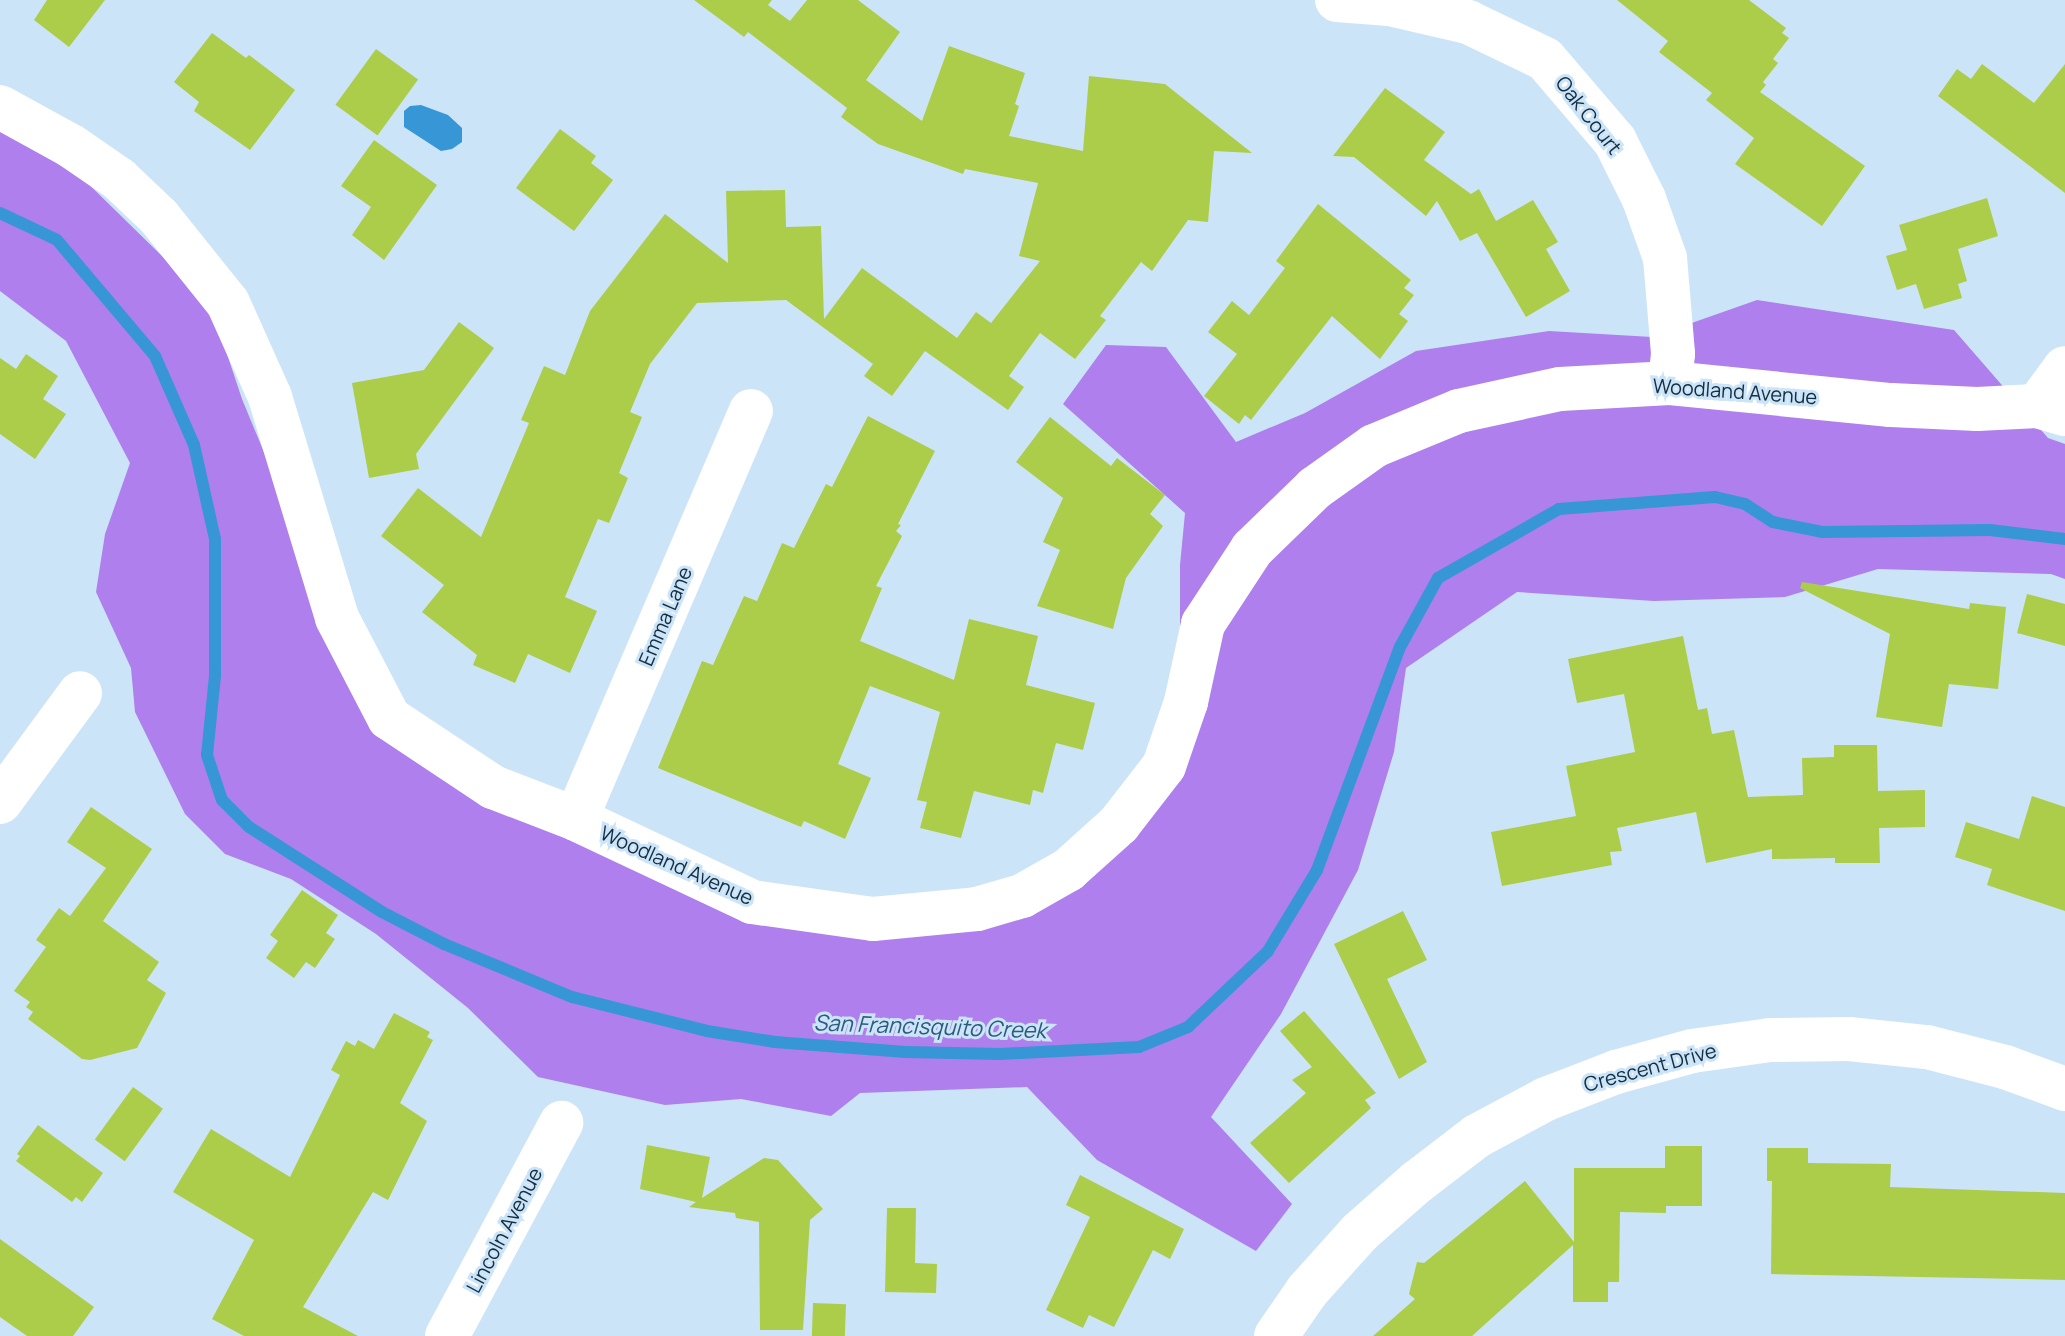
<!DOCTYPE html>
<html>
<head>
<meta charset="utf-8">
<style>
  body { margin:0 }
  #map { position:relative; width:2065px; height:1336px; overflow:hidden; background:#cce4f8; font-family:Manrope,sans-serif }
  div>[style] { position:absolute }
  .forest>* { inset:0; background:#ae7fed }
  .water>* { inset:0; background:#3796d5 }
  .stream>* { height:12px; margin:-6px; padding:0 6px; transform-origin:6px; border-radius:6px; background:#3796d5 }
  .building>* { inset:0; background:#accd49; transform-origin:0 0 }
  .minor>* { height:44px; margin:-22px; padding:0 22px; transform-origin:22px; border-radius:22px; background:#fff }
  span { translate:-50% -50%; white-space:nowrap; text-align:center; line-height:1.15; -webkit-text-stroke:6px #cce4f8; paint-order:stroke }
  .street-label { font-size:20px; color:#142e40 }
  .water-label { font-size:22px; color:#2b5b7d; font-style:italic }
</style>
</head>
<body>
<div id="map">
  <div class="forest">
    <i style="clip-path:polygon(0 85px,64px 160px,210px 303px,242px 399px,382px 738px,734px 914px,876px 941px,1068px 853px,1143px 773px,1180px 664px,1180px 565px,1185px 513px,1063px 404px,1106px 345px,1166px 347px,1236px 442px,1305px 413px,1416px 351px,1549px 331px,1652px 337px,1757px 300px,1954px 330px,2048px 438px,2065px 444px,2065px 579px,2051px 574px,1878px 569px,1785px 597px,1654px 601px,1517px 592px,1406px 668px,1394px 752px,1358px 870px,1281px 1014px,1211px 1117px,1292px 1204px,1256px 1251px,1097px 1160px,1027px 1087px,860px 1093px,831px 1116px,741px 1099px,665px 1105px,538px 1077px,468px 1008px,376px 934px,291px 879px,225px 854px,185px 814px,135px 712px,131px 668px,96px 592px,105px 534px,130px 463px,66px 341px,0 291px)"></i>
  </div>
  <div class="water">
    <i style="clip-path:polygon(421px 105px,448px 115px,462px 128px,462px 142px,452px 149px,441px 151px,404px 127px,404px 111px,410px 106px)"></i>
  </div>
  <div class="stream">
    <i style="left:0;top:213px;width:63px;rotate:25.3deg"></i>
    <i style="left:57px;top:240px;width:152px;rotate:49.8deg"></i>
    <i style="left:155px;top:356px;width:97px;rotate:66.3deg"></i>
    <i style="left:194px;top:445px;width:96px;rotate:77.4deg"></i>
    <i style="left:215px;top:539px;width:137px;rotate:90deg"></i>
    <i style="left:215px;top:676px;width:79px;rotate:95.8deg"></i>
    <i style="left:207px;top:755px;width:47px;rotate:71.6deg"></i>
    <i style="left:222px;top:800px;width:38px;rotate:45deg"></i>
    <i style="left:249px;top:827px;width:158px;rotate:32.6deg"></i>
    <i style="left:382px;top:912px;width:70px;rotate:27.3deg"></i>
    <i style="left:444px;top:944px;width:139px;rotate:22.5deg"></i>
    <i style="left:572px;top:997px;width:139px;rotate:14.1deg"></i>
    <i style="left:707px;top:1031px;width:69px;rotate:9.2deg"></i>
    <i style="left:775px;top:1042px;width:131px;rotate:4.4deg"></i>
    <i style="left:906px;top:1052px;width:94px;rotate:1.2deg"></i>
    <i style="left:1000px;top:1054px;width:139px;rotate:-2.9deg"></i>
    <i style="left:1139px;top:1047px;width:53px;rotate:-22.2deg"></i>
    <i style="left:1188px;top:1027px;width:110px;rotate:-43.5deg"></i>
    <i style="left:1268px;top:951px;width:95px;rotate:-58.8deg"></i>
    <i style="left:1317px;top:870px;width:238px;rotate:-69.6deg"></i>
    <i style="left:1400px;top:647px;width:79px;rotate:-61.2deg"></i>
    <i style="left:1438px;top:578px;width:139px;rotate:-29.7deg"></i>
    <i style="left:1559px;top:509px;width:156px;rotate:-4.4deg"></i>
    <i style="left:1715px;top:497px;width:31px;rotate:13deg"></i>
    <i style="left:1745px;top:504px;width:33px;rotate:33deg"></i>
    <i style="left:1773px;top:522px;width:50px;rotate:11.5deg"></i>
    <i style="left:1822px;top:532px;width:168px;rotate:-0.7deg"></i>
    <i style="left:1990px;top:530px;width:76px;rotate:6.8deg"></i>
  </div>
  <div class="building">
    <i style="clip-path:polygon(47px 0,105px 0,69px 47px,34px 20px)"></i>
    <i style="clip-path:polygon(694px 0,772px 0,768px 5px,790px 21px,807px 0,858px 0,900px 32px,866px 80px,922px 121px,949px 46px,1025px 73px,1015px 104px,1019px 106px,1009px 136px,1083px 151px,1089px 76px,1165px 84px,1252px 153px,1214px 151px,1208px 222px,1188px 220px,1152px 271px,1141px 262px,1100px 316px,1106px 320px,1075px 359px,1040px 333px,1009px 376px,1024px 387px,1008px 410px,925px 351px,892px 396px,864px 376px,873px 364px,786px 300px,697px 303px,650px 364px,630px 412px,642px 417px,619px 473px,628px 478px,609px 523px,598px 519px,565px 597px,597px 611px,570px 673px,528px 654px,515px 683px,473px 665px,477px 655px,422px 612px,444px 585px,381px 536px,418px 488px,481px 537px,529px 423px,521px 420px,544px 366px,565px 375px,590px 311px,665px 214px,728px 263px,726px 191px,785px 190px,786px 227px,821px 226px,824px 319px,862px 268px,957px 338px,976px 312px,991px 323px,1040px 261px,1019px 256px,1038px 183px,965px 169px,963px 174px,878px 144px,841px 117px,847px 108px,748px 32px,744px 37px)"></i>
    <i style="clip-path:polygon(1617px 0,1749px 0,1786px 28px,1782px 33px,1789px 38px,1773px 59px,1778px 63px,1763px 82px,1766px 85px,1760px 92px,1865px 166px,1822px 226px,1735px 164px,1754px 138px,1706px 100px,1712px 93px,1659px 52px,1668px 41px)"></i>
    <i style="clip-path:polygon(212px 33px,246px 58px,249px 55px,295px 90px,250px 150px,194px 111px,199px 102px,174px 82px)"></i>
    <i style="left:376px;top:49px;width:52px;height:69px;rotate:36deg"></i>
    <i style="clip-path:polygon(1982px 64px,2034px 103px,2065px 64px,2065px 193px,1938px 96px,1957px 69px,1971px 79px)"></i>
    <i style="clip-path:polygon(1385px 88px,1445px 132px,1424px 160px,1471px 194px,1479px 189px,1496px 221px,1533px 200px,1558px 242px,1546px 249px,1570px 291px,1526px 317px,1477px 233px,1460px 241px,1437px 201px,1426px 216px,1354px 157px,1333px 156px)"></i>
    <i style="clip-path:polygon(560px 129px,596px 156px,591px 163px,613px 180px,574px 231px,516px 188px)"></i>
    <i style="clip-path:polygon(374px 140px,437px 185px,384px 260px,352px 235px,371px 207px,341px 186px)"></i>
    <i style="clip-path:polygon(1987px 198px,1998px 236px,1958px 249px,1967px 281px,1958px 284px,1962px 298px,1924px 309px,1916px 284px,1897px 290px,1886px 256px,1907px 250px,1899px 225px)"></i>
    <i style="clip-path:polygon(1318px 204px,1411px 280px,1404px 288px,1414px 295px,1399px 314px,1408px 321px,1380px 359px,1332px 316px,1251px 420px,1245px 415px,1239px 424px,1204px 396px,1237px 354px,1208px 332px,1232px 301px,1249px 315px,1285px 268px,1276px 261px)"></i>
    <i style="clip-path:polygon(459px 322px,494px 348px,416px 454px,419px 469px,369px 478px,352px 383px,424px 370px)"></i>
    <i style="clip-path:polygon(26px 354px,58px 376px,43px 399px,66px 414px,35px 459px,0 434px,0 358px,16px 369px)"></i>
    <i style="clip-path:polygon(868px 416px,935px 451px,898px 524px,901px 525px,896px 531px,902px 536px,876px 586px,882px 588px,860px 641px,954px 680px,969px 619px,1038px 636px,1026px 685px,1095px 703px,1083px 750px,1056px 743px,1043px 793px,1033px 790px,1030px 805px,974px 791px,961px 838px,920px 828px,927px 802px,917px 800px,940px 712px,870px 686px,838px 764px,871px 778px,845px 839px,804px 821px,801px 827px,658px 768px,702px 661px,713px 665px,744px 596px,757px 601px,782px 543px,794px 548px,826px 484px,832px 487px)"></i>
    <i style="clip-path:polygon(1050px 417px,1111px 466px,1117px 458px,1165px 495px,1150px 514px,1163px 526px,1126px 578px,1113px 629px,1037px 606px,1060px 550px,1043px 542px,1063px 498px,1016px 462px)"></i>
    <i style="clip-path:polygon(1802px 582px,1969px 609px,1970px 603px,2006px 607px,1998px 689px,1949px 684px,1942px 727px,1876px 717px,1890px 634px,1800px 588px)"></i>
    <i style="clip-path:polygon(2027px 594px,2065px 604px,2065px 646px,2017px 633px)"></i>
    <i style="clip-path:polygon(1683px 636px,1698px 710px,1707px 708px,1712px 734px,1734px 730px,1748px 797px,1803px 795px,1802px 758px,1834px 757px,1834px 745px,1877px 745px,1878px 791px,1925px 790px,1925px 827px,1879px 828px,1880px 863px,1835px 863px,1835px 858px,1772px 859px,1772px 849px,1706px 863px,1696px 812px,1617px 828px,1622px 851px,1610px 852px,1612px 865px,1502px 886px,1491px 832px,1576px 816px,1566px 766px,1635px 752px,1624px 694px,1577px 703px,1568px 659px)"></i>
    <i style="clip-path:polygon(2032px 796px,2065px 807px,2065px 911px,1987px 885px,1992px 869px,1955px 857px,1966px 822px,2019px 839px)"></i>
    <i style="clip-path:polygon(91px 807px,152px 849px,103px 921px,159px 962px,147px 980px,166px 993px,137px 1048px,90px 1060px,82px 1059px,28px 1019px,33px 1012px,26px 1007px,30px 1002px,14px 991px,46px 947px,36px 940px,59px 908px,70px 916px,106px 868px,67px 842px)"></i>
    <i style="clip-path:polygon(302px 890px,338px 915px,326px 933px,335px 939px,315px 968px,306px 962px,294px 978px,266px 958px,278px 941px,270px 935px)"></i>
    <i style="clip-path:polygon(1403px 911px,1427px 960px,1387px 979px,1427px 1062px,1399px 1079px,1334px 944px)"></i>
    <i style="clip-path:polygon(1304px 1011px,1376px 1093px,1365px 1100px,1371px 1108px,1289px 1183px,1250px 1143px,1306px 1093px,1292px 1080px,1312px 1067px,1280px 1031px)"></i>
    <i style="clip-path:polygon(394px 1013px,430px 1032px,427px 1037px,433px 1040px,400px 1103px,427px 1121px,388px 1200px,373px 1192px,303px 1307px,358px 1336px,244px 1336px,212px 1319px,254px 1240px,173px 1192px,211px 1129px,290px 1177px,340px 1075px,331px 1070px,346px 1041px,355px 1046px,358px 1040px,374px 1049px)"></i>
    <i style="left:133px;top:1087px;width:37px;height:65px;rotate:36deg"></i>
    <i style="clip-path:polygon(38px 1125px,103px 1173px,82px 1202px,76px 1197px,72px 1202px,16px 1161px,20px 1156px,17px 1154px)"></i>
    <i style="clip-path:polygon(647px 1145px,710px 1157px,702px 1198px,764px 1158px,778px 1160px,823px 1209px,810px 1220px,803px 1330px,760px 1330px,759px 1222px,736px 1218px,735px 1213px,689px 1207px,696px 1202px,640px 1189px)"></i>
    <i style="clip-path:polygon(1665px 1146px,1702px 1146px,1702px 1206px,1666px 1206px,1666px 1213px,1620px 1212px,1619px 1282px,1608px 1282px,1608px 1302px,1573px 1302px,1573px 1245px,1472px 1336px,1373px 1336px,1415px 1299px,1409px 1294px,1417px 1262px,1424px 1263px,1525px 1181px,1574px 1242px,1574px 1168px,1665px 1168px)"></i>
    <i style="clip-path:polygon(1767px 1148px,1808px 1148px,1808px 1163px,1891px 1164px,1890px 1187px,2065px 1193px,2065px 1280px,1771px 1274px,1772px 1181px,1767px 1181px)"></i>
    <i style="clip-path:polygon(1080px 1175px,1184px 1229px,1170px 1259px,1153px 1250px,1114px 1327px,1089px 1315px,1083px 1328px,1046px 1310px,1090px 1217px,1066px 1205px)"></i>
    <i style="clip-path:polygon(887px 1208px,916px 1208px,915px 1263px,937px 1264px,936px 1293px,885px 1292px)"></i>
    <i style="clip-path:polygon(0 1239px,94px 1307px,73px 1336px,27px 1336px,0 1317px)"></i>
    <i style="left:813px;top:1303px;width:33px;height:33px;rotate:2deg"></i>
  </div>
  <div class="minor">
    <i style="left:1337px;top:0;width:53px;rotate:4.3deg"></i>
    <i style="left:1390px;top:4px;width:80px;rotate:13deg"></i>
    <i style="left:1468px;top:22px;width:85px;rotate:25.7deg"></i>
    <i style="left:1545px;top:59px;width:108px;rotate:49.5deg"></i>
    <i style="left:1615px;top:141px;width:65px;rotate:63.4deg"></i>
    <i style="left:1644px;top:199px;width:63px;rotate:70.4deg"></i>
    <i style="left:1665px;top:258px;width:96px;rotate:85.2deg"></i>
    <i style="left:1673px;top:354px;width:29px;rotate:96deg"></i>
    <i style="left:0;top:107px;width:81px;rotate:28.8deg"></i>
    <i style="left:71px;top:146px;width:58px;rotate:34.5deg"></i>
    <i style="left:119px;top:179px;width:55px;rotate:43.5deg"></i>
    <i style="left:159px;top:217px;width:110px;rotate:51.3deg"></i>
    <i style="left:228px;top:303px;width:103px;rotate:65.9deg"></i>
    <i style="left:270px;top:397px;width:231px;rotate:73.1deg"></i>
    <i style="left:337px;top:618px;width:113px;rotate:62.5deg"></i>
    <i style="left:389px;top:718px;width:125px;rotate:33.6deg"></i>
    <i style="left:493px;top:787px;width:89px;rotate:21.1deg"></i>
    <i style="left:576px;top:819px;width:195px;rotate:25.2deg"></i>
    <i style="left:752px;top:902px;width:122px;rotate:8deg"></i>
    <i style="left:873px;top:919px;width:104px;rotate:-5.5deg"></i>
    <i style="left:977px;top:909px;width:47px;rotate:-16.1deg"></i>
    <i style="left:1022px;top:896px;width:53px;rotate:-29.5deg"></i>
    <i style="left:1068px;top:870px;width:69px;rotate:-42deg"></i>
    <i style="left:1119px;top:824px;width:73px;rotate:-52.2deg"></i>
    <i style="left:1164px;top:766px;width:68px;rotate:-71deg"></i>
    <i style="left:1186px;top:702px;width:80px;rotate:-77.7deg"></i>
    <i style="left:1203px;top:624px;width:90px;rotate:-56.8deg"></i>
    <i style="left:1252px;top:549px;width:88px;rotate:-44.1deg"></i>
    <i style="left:1315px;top:488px;width:72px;rotate:-35.4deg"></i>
    <i style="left:1374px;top:446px;width:92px;rotate:-22.4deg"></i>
    <i style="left:1459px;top:411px;width:103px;rotate:-12.3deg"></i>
    <i style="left:1560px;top:389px;width:110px;rotate:-3.1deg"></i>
    <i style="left:1670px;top:383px;width:222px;rotate:5.7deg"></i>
    <i style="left:1891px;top:405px;width:86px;rotate:2.7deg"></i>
    <i style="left:1977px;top:409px;width:60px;rotate:-2.9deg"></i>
    <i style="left:2037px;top:406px;width:29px;rotate:16deg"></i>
    <i style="left:2037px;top:406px;width:47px;rotate:-53.6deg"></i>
    <i style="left:0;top:802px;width:135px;rotate:-53.7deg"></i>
    <i style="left:576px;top:819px;width:444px;rotate:-66.8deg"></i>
    <i style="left:447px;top:1336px;width:242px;rotate:-61.8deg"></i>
    <i style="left:1276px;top:1336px;width:55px;rotate:-55.4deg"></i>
    <i style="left:1307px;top:1291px;width:79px;rotate:-48.1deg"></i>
    <i style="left:1360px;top:1232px;width:76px;rotate:-41.3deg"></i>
    <i style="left:1417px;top:1182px;width:76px;rotate:-37.5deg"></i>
    <i style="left:1477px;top:1136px;width:78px;rotate:-28.2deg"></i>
    <i style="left:1546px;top:1099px;width:75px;rotate:-21.1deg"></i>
    <i style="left:1616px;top:1072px;width:79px;rotate:-15.4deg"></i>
    <i style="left:1692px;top:1051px;width:79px;rotate:-8deg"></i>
    <i style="left:1770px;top:1040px;width:79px;rotate:-0.7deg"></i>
    <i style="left:1849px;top:1039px;width:78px;rotate:5.9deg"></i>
    <i style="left:1927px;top:1047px;width:81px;rotate:14.4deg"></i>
    <i style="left:2005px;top:1067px;width:64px;rotate:20.1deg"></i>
  </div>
  <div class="street-label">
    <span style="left:1589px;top:115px;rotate:52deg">Oak Court</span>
    <span style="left:1735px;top:391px;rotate:4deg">Woodland Avenue</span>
    <span style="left:665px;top:616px;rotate:-67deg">Emma Lane</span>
    <span style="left:677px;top:865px;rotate:24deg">Woodland Avenue</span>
    <span style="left:1650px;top:1067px;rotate:-15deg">Crescent Drive</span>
    <span style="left:504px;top:1230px;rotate:-62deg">Lincoln Avenue</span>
  </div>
  <div class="water-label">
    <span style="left:930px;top:1027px;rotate:2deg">San Francisquito Creek</span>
  </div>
</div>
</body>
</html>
